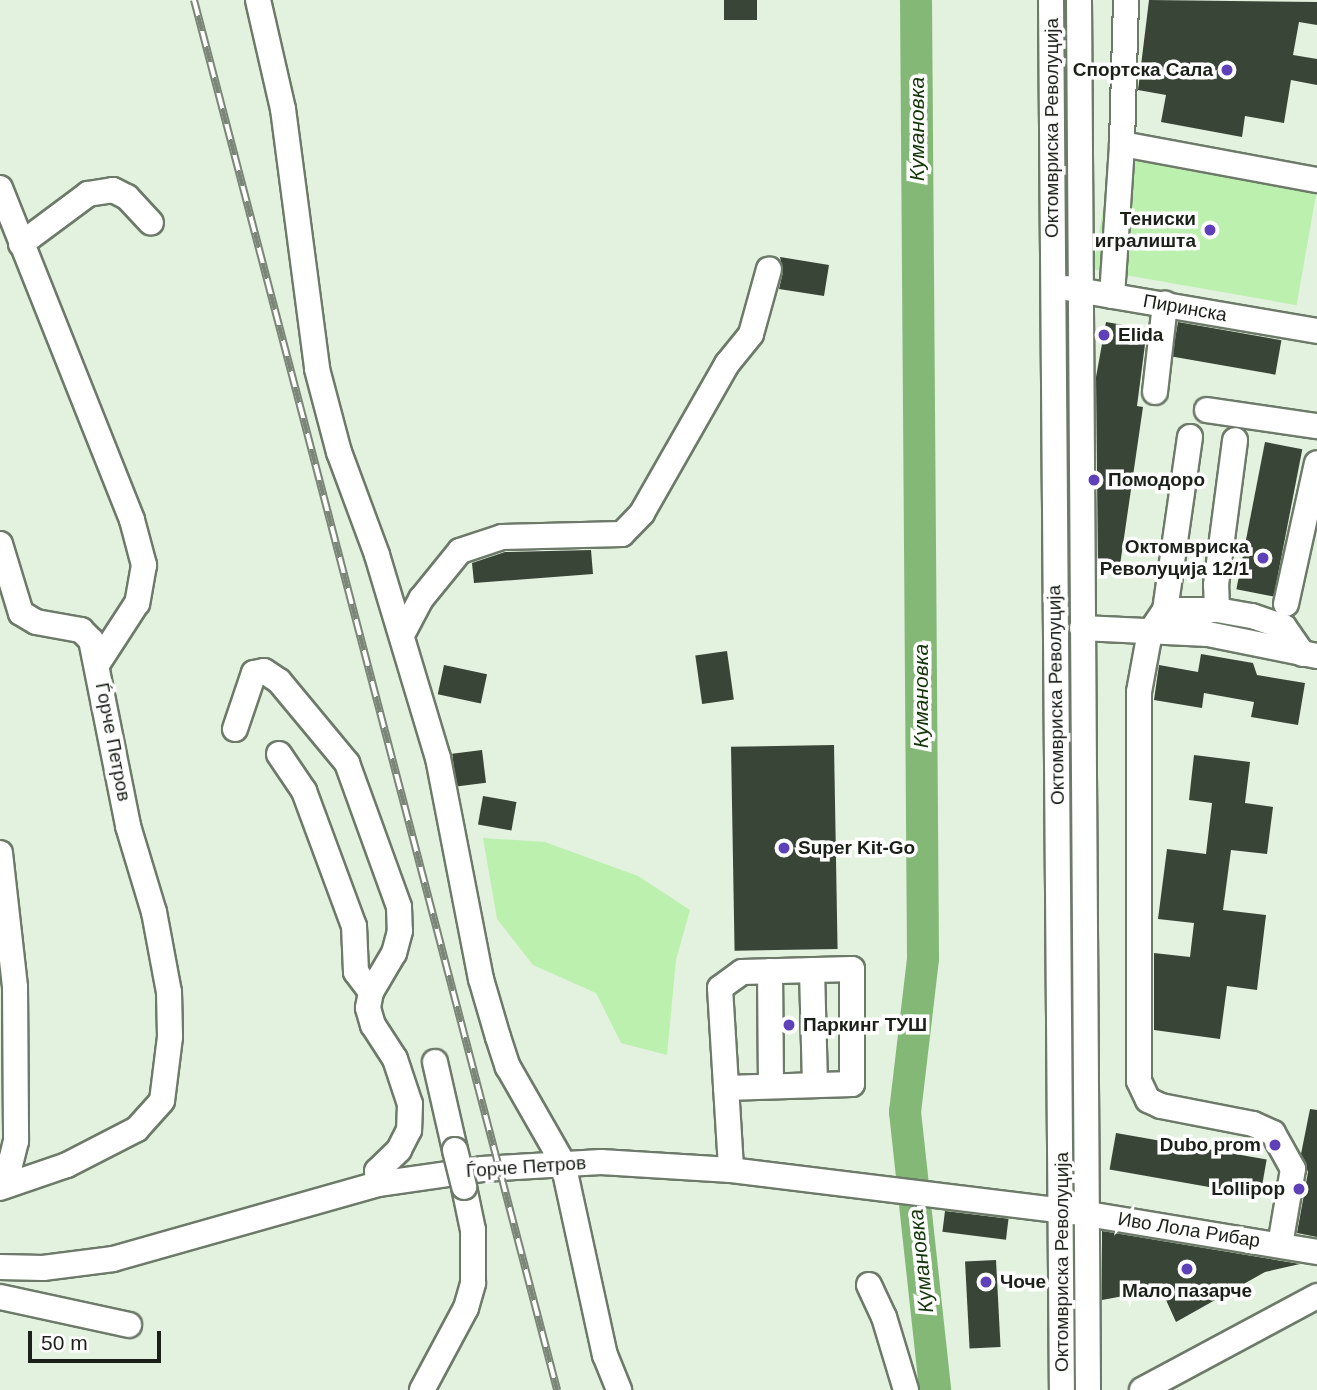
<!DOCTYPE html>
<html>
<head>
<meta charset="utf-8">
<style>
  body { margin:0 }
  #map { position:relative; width:1317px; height:1390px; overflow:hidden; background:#e3f1df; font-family:Helvetica,sans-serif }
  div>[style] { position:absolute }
  .green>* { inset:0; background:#bcf0ae; transform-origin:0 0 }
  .river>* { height:32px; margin:-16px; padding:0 16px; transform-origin:16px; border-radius:16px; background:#84b877 }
  .building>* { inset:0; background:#394536; transform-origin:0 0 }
  .roads { filter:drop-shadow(2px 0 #6d7a69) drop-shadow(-2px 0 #6d7a69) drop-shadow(0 2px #6d7a69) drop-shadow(0 -2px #6d7a69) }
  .minor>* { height:24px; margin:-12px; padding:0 12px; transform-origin:12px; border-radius:12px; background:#fff }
  .rail>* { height:8px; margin-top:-4px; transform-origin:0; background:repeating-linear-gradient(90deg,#fff 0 16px,#7b8578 0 32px); box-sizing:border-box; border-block:2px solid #7b8578 }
  .bridges { filter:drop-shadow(2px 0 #6d7a69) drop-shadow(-2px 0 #6d7a69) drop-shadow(0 2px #6d7a69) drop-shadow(0 -2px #6d7a69) }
  .minor-bridge>* { height:24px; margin:-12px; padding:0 12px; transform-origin:12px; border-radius:12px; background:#fff }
  .dots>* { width:19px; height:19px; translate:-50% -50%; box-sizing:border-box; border:4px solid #fff; border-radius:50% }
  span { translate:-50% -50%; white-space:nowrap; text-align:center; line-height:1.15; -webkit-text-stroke:7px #fff; paint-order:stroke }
  .poi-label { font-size:19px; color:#1b2019; font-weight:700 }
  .right { translate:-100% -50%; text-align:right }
  .left { translate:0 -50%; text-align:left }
  .street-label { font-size:19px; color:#1b2019 }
  .water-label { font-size:21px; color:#143609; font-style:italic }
  .scale { position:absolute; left:28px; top:1331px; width:133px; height:32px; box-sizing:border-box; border:4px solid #1b2019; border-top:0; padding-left:9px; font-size:21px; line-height:24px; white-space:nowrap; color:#1b2019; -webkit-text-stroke:5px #fff; paint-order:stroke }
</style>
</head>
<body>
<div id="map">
  <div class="green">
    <i style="left:1113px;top:154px;width:207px;height:117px;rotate:10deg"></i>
    <i style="clip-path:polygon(483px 838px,545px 842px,638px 876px,690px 910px,676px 960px,667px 1055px,621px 1043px,596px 993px,533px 965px,497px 919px)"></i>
  </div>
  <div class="river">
    <i style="left:916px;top:0;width:959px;rotate:89.58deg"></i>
    <i style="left:923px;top:959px;width:154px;rotate:96.7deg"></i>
    <i style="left:905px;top:1112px;width:280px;rotate:83.8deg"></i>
  </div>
  <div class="building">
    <i style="left:724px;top:0;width:33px;height:20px"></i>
    <i style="clip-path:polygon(1149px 0,1317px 2px,1317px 25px,1299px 22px,1293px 55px,1317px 59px,1317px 85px,1291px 80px,1284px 123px,1245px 116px,1242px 137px,1161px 122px,1166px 95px,1138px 90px)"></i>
    <i style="clip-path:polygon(780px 257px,829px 265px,824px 296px,779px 289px,783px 272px)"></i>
    <i style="clip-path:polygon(1106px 322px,1147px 329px,1137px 406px,1143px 407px,1119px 572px,1098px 569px,1096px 377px)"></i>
    <i style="left:1178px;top:322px;width:105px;height:35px;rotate:10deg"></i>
    <i style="left:1265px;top:442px;width:38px;height:150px;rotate:11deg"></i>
    <i style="clip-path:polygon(591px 550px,593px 574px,474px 583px,472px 563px,505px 552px)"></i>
    <i style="left:727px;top:651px;width:49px;height:32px;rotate:82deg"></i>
    <i style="clip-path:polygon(1201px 654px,1253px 663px,1257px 675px,1305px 683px,1298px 725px,1251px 717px,1254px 702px,1204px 693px,1202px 708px,1154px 700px,1159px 665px,1198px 672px)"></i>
    <i style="left:444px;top:665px;width:44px;height:30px;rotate:12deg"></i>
    <i style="left:834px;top:745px;width:204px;height:103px;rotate:89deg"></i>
    <i style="left:482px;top:750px;width:33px;height:30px;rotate:83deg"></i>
    <i style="clip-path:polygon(1194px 755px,1250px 762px,1245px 803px,1273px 807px,1267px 854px,1231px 850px,1223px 910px,1266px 915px,1257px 990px,1227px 986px,1220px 1039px,1154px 1030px,1154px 953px,1190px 957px,1194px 923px,1158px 919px,1167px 849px,1206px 854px,1212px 803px,1189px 800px)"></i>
    <i style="left:483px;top:796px;width:34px;height:29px;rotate:10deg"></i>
    <i style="clip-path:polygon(1310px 1109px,1317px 1110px,1317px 1237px,1297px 1233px,1308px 1172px,1301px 1154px)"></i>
    <i style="left:1116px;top:1133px;width:153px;height:37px;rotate:10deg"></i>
    <i style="left:945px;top:1211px;width:64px;height:21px;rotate:7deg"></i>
    <i style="clip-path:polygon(1102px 1231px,1300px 1264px,1265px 1272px,1176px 1322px,1161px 1289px,1102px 1300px)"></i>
    <i style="left:996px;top:1260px;width:87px;height:31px;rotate:87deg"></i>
  </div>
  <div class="roads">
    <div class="minor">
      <i style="left:258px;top:0;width:112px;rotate:77.1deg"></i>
      <i style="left:283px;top:109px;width:262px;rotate:82.5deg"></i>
      <i style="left:317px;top:369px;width:86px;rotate:75.2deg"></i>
      <i style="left:339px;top:452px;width:110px;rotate:69.7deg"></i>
      <i style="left:377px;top:555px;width:212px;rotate:73.3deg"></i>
      <i style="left:438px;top:758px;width:225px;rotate:79deg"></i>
      <i style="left:481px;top:979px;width:60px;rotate:73.7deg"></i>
      <i style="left:498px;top:1037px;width:32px;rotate:72deg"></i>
      <i style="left:508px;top:1067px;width:111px;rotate:60.2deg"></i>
      <i style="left:563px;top:1163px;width:197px;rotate:77.7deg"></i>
      <i style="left:605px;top:1355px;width:38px;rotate:68deg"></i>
      <i style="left:1051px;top:0;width:1390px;rotate:89.55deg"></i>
      <i style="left:1079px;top:0;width:1390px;rotate:89.63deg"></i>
      <i style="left:1126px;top:0;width:144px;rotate:91.6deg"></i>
      <i style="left:1122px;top:144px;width:198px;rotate:10.5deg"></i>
      <i style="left:0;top:188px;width:357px;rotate:68.3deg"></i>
      <i style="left:132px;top:520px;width:47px;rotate:75.1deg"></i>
      <i style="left:144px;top:565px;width:39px;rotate:100deg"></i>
      <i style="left:137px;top:603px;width:72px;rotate:123deg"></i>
      <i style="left:21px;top:244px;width:84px;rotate:-36.7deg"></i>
      <i style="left:88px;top:194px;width:25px;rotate:-9deg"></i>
      <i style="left:113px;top:190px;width:16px;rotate:27deg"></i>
      <i style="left:127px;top:197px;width:35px;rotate:47deg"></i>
      <i style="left:1066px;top:288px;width:255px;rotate:9.7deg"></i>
      <i style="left:1112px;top:296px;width:152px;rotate:-86.2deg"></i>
      <i style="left:1155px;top:392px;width:89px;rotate:-83.5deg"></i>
      <i style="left:1207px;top:410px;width:111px;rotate:8.3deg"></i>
      <i style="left:1190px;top:437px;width:175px;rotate:98.2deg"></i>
      <i style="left:1165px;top:610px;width:27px;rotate:124deg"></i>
      <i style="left:1150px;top:632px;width:61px;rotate:100.4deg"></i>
      <i style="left:1139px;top:692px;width:389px;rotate:90deg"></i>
      <i style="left:1139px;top:1081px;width:21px;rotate:65deg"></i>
      <i style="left:1148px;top:1100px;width:14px;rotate:25deg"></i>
      <i style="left:1161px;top:1106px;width:94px;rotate:11.1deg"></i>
      <i style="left:1253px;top:1124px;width:22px;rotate:24deg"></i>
      <i style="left:1273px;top:1133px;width:41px;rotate:60.9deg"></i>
      <i style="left:1293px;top:1169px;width:77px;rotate:99.7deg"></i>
      <i style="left:0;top:544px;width:72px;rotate:73.1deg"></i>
      <i style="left:21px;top:613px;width:17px;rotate:31deg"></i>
      <i style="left:36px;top:622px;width:46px;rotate:10.1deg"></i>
      <i style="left:81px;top:630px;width:14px;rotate:45deg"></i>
      <i style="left:91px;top:640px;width:190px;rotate:78.7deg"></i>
      <i style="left:128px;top:826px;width:90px;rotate:73.2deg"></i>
      <i style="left:154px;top:912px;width:81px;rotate:79.4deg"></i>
      <i style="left:169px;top:992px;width:45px;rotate:88.7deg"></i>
      <i style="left:170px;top:1037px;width:64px;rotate:97.1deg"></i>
      <i style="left:162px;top:1101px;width:38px;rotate:132deg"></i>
      <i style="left:137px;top:1129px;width:79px;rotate:152.8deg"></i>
      <i style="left:67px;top:1165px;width:71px;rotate:161.1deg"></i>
      <i style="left:1286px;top:604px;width:144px;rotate:-77.6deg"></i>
      <i style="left:1165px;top:610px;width:52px"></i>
      <i style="left:1217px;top:610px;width:36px;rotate:10deg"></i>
      <i style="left:1252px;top:616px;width:34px;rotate:19deg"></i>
      <i style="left:1284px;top:627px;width:33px;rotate:55deg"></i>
      <i style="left:1217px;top:610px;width:25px;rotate:-92deg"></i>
      <i style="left:1216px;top:585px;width:146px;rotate:-82.5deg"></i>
      <i style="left:1082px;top:628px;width:126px;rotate:2.7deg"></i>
      <i style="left:1208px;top:634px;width:111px;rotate:11.4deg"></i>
      <i style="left:402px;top:635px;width:41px;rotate:-62.2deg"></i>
      <i style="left:421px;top:599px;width:62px;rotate:-50.9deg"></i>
      <i style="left:460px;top:551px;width:44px;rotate:-18.4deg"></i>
      <i style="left:502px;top:537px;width:120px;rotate:-1.4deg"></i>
      <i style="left:622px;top:534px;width:29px;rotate:-46deg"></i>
      <i style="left:642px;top:513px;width:172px;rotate:-60.3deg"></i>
      <i style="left:727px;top:364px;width:38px;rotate:-51deg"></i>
      <i style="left:751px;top:334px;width:67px;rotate:-74.5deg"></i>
      <i style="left:235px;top:729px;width:59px;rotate:-71.3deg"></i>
      <i style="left:254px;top:673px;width:10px;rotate:-11deg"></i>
      <i style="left:264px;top:671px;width:18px;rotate:34deg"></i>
      <i style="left:279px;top:681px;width:107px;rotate:50.3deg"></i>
      <i style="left:347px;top:763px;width:153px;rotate:70.1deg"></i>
      <i style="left:399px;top:907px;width:24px;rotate:88deg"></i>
      <i style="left:400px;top:931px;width:23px;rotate:105deg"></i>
      <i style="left:394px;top:953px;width:45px;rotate:120.5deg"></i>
      <i style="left:371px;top:992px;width:16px;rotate:101deg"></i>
      <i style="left:368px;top:1008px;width:18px;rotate:74deg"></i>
      <i style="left:373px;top:1025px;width:40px;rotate:57.1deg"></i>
      <i style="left:395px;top:1059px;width:47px;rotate:71.6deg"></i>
      <i style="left:410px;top:1104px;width:26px;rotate:92deg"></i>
      <i style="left:409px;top:1130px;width:22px;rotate:117deg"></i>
      <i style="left:399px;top:1150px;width:30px;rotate:136deg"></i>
      <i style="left:377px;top:1171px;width:13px;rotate:86deg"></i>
      <i style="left:279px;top:754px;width:45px;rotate:56deg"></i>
      <i style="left:304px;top:791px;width:144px;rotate:69.7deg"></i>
      <i style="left:354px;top:926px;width:46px;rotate:87.5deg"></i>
      <i style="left:356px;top:972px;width:25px;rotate:53deg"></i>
      <i style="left:0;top:853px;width:135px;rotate:83.6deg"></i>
      <i style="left:15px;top:987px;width:154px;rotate:89.6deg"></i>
      <i style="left:16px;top:1141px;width:25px;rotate:104deg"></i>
      <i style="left:10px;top:1165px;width:13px;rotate:138deg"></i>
      <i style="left:812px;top:970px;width:115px;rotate:88.5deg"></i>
      <i style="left:770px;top:971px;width:115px;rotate:89.5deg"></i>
      <i style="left:435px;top:1062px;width:90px;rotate:77.2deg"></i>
      <i style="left:726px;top:1088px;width:126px;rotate:-1.8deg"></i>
      <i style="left:852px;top:1084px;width:115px;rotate:-90deg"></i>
      <i style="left:852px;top:969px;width:110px;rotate:178.4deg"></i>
      <i style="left:742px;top:972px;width:27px;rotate:144deg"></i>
      <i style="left:720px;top:988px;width:182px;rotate:86.5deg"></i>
      <i style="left:0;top:1267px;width:43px;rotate:1.3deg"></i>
      <i style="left:43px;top:1268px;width:71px;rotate:-7.3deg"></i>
      <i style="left:113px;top:1259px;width:275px;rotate:-15.8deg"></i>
      <i style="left:378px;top:1184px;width:105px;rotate:-8.2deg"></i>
      <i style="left:482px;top:1169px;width:119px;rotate:-3.4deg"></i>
      <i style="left:601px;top:1162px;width:130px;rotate:3.5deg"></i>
      <i style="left:731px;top:1170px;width:360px;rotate:7deg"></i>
      <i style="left:1088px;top:1214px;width:232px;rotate:9.4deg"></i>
      <i style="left:869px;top:1285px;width:35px;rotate:65deg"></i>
      <i style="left:884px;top:1317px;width:76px;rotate:73.2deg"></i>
      <i style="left:0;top:1297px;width:132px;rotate:12.2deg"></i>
      <i style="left:422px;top:1390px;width:93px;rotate:-61.8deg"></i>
      <i style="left:466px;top:1308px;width:26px;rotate:-74deg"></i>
      <i style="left:473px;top:1283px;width:53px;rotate:-90deg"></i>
      <i style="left:473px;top:1230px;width:44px;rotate:-101.8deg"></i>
      <i style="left:1142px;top:1390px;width:199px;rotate:-28.2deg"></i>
    </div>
  </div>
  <div class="rail">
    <i style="left:194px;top:0;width:1437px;rotate:75.36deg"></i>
  </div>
  <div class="bridges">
    <div class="minor-bridge">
      <i style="left:455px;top:1150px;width:38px;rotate:76deg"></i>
    </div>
  </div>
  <div class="dots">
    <i style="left:1227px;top:70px;background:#5e40b8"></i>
    <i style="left:1210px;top:230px;background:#5e40b8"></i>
    <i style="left:1104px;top:335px;background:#5e40b8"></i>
    <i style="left:1094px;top:480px;background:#5e40b8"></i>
    <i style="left:1263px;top:558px;background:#5e40b8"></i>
    <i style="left:784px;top:848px;background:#5e40b8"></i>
    <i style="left:789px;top:1025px;background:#5e40b8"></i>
    <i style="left:1275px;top:1145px;background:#5e40b8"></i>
    <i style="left:1299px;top:1189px;background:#5e40b8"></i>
    <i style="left:1187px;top:1269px;background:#5e40b8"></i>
    <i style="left:986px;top:1282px;background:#5e40b8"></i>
  </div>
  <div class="poi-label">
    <span class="right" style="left:1213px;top:70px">Спортска Сала</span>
    <span class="right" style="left:1196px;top:230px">Тениски<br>игралишта</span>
    <span class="left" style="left:1118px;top:335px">Elida</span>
    <span class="left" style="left:1108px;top:480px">Помодоро</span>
    <span class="right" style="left:1249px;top:558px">Октомвриска<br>Револуција 12/1</span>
    <span class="left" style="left:798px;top:848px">Super Kit-Go</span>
    <span class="left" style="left:803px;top:1025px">Паркинг ТУШ</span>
    <span class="right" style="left:1261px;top:1145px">Dubo prom</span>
    <span class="right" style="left:1285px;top:1189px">Lollipop</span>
    <span class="left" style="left:1000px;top:1282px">Чоче</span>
    <span style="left:1187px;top:1291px">Мало пазарче</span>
  </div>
  <div class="street-label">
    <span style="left:1052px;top:128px;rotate:-90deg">Октомвриска Револуција</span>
    <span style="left:1185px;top:308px;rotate:10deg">Пиринска</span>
    <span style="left:1056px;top:695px;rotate:-91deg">Октомвриска Револуција</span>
    <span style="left:113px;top:742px;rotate:79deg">Ѓорче Петров</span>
    <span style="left:526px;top:1167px;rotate:-4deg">Ѓорче Петров</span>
    <span style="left:1189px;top:1230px;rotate:9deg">Иво Лола Рибар</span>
    <span style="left:1062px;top:1262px;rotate:-90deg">Октомвриска Револуција</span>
  </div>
  <div class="water-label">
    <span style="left:917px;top:129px;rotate:-90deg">Кумановка</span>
    <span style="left:921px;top:696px;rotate:-90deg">Кумановка</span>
    <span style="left:921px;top:1261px;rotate:-96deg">Кумановка</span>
  </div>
  <div class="scale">50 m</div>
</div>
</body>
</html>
